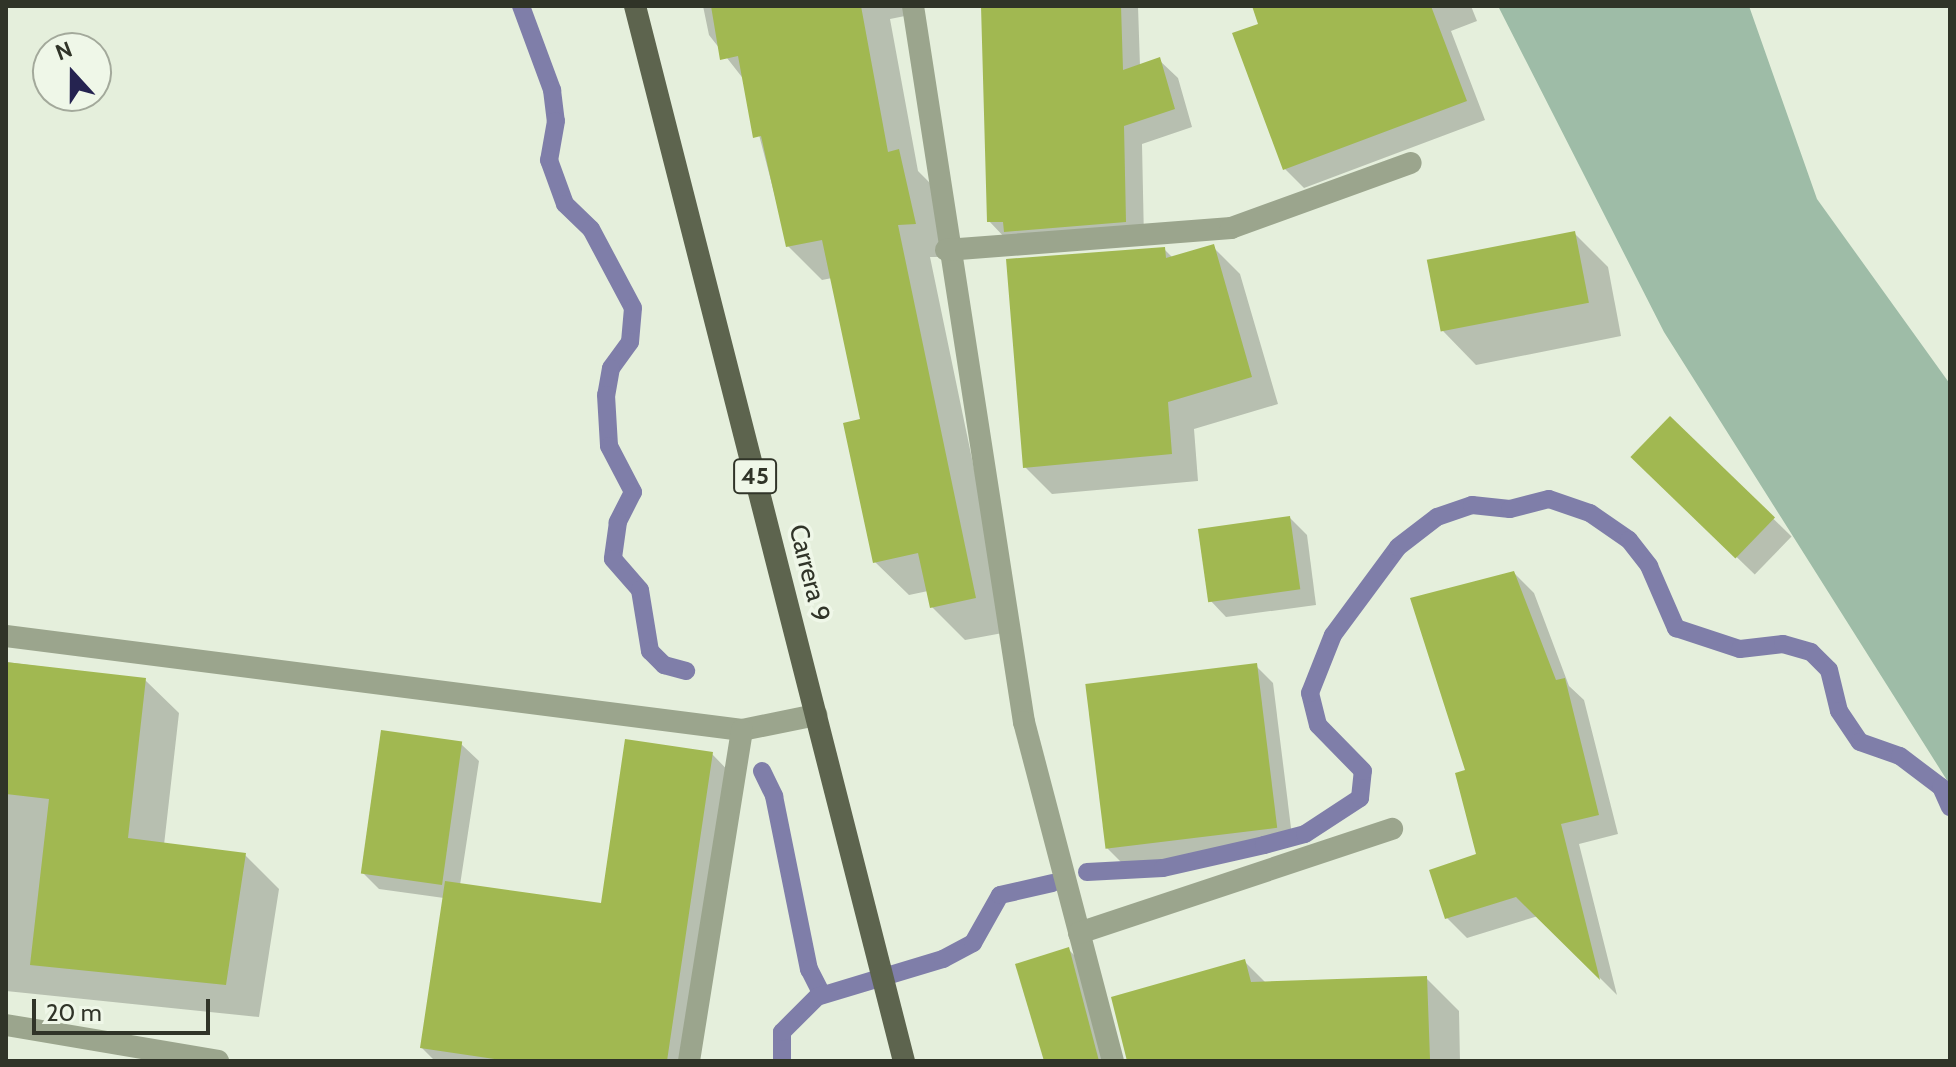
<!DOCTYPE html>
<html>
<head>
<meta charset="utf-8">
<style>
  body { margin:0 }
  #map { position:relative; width:1956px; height:1067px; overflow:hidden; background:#e5efdc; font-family:Cabin,sans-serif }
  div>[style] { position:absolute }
  .green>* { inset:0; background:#9ebca7 }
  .shadow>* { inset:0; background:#0003; transform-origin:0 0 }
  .stream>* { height:18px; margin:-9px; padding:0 9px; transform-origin:9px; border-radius:9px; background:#7f7ea9 }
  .building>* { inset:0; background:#a1b851; transform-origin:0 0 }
  .minor>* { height:22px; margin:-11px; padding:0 11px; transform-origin:11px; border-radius:11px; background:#9ba58d }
  .trunk>* { height:22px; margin:-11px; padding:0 11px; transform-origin:11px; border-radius:11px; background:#5d644e }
  span { translate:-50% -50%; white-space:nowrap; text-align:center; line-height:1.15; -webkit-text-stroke:7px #eff7e8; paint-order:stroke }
  .shield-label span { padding:2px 6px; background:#eff7e8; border:2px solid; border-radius:6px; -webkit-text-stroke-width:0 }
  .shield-label { font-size:24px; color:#303428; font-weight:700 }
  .street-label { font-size:26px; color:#303428 }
  .frame { position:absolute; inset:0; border:8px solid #303428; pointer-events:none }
  .north { position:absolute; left:32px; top:32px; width:80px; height:80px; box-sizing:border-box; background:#eff7e8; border:2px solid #a3a99b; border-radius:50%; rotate:339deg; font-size:22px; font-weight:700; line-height:32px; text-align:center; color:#303428 }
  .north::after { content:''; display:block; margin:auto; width:28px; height:36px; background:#252350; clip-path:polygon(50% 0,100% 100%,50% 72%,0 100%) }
  .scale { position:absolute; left:32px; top:999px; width:178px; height:36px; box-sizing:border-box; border:4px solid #303428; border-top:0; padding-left:10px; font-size:24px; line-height:28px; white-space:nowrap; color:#303428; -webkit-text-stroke:6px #eff7e8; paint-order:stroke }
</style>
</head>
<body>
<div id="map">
  <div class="green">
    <i style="clip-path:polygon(1498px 6px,1749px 6px,1817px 199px,1950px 384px,1950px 785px,1664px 332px)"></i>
  </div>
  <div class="shadow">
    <i style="clip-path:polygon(703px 6px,918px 6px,920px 13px,890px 19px,918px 171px,932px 185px,949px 257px,930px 257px,1008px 632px,965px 640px,932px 607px,928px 591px,909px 595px,875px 562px,862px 421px,832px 278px,822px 280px,788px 246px,745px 81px,709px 35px)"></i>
    <i style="clip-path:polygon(983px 6px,1138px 6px,1140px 66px,1159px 60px,1178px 78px,1192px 127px,1142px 144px,1144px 240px,1007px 240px,989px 221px)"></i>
    <i style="clip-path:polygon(1311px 6px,1471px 6px,1477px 21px,1451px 31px,1485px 120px,1304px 188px,1285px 169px,1234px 34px)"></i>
    <i style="clip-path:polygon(1574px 233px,1608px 267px,1621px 336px,1476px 365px,1443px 331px)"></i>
    <i style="clip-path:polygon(1213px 247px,1240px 274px,1278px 404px,1194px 429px,1198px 481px,1052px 494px,1025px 467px,1164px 249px,1173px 258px)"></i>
    <i style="left:1670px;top:419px;width:169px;height:53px;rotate:44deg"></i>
    <i style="clip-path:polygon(1290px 518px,1307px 535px,1316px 605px,1226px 617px,1209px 599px)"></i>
    <i style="clip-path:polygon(1514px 573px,1534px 593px,1569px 686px,1584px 700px,1618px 834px,1579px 844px,1617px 995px,1538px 916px,1467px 938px,1447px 918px,1478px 856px,1467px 772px)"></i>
    <i style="clip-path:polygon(6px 662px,145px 680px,179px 713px,164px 845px,245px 855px,279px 889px,259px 1017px,6px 991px)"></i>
    <i style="clip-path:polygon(1256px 666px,1273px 683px,1293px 844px,1124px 865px,1107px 848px)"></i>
    <i style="clip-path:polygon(461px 744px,479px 761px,460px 885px,603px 905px,712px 754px,742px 785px,698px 1061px,435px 1061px,422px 1048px,444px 898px,379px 889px,362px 872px)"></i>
    <i style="clip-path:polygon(1068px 949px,1102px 983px,1123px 1061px,1046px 1061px)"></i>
    <i style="clip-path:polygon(1244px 961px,1267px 984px,1426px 978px,1459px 1011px,1460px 1061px,1128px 1061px,1113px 999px)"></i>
  </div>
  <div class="stream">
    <i style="left:521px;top:6px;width:90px;rotate:69.7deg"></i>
    <i style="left:552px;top:90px;width:31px;rotate:83deg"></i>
    <i style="left:556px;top:121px;width:40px;rotate:100deg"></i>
    <i style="left:549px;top:160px;width:47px;rotate:70deg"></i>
    <i style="left:565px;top:204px;width:36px;rotate:44deg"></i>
    <i style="left:591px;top:229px;width:89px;rotate:62deg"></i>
    <i style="left:633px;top:308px;width:34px;rotate:95deg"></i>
    <i style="left:630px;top:342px;width:32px;rotate:126deg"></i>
    <i style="left:611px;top:368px;width:27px;rotate:100deg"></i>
    <i style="left:606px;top:395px;width:51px;rotate:86.6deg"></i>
    <i style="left:609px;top:446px;width:52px;rotate:62.4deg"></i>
    <i style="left:633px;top:492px;width:34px;rotate:117deg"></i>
    <i style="left:618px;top:522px;width:37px;rotate:98deg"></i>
    <i style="left:613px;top:559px;width:41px;rotate:48.9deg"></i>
    <i style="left:640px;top:590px;width:62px;rotate:80.7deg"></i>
    <i style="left:650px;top:651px;width:20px;rotate:45deg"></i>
    <i style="left:664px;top:665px;width:23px;rotate:15deg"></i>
    <i style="left:762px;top:771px;width:28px;rotate:64deg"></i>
    <i style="left:774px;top:796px;width:177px;rotate:78.6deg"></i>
    <i style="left:809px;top:969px;width:29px;rotate:63deg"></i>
    <i style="left:1087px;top:872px;width:76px;rotate:-3deg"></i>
    <i style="left:1163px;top:868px;width:104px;rotate:-12.8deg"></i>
    <i style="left:1264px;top:845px;width:42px;rotate:-15deg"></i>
    <i style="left:1305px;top:834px;width:66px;rotate:-33.2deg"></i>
    <i style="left:1360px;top:798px;width:27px;rotate:-84deg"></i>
    <i style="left:1363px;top:771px;width:64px;rotate:-134.4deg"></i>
    <i style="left:1318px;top:725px;width:33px;rotate:-104deg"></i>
    <i style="left:1310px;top:693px;width:62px;rotate:-68.4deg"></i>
    <i style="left:1333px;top:635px;width:109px;rotate:-53.5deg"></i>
    <i style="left:1398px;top:547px;width:49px;rotate:-37.6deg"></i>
    <i style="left:1437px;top:517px;width:37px;rotate:-19deg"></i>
    <i style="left:1472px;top:505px;width:38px;rotate:6deg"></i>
    <i style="left:1510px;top:509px;width:40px;rotate:-14.4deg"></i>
    <i style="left:1549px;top:499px;width:43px;rotate:18.9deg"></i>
    <i style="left:1590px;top:513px;width:47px;rotate:34.7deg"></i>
    <i style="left:1629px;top:540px;width:33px;rotate:52deg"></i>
    <i style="left:1649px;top:566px;width:68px;rotate:66.5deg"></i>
    <i style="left:1676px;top:628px;width:67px;rotate:18.2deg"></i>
    <i style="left:1740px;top:649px;width:43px;rotate:-6.6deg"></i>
    <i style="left:1783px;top:644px;width:29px;rotate:16deg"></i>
    <i style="left:1811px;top:652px;width:25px;rotate:45deg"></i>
    <i style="left:1829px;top:670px;width:42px;rotate:76.3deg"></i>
    <i style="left:1839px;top:711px;width:37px;rotate:56deg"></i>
    <i style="left:1860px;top:742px;width:42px;rotate:19.3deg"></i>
    <i style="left:1900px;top:756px;width:51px;rotate:37.1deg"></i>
    <i style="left:1941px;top:787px;width:22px;rotate:66deg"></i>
    <i style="left:782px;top:1061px;width:29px;rotate:-90deg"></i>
    <i style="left:782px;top:1032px;width:49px;rotate:-45deg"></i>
    <i style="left:817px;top:997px;width:132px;rotate:-16.8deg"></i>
    <i style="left:943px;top:959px;width:34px;rotate:-28deg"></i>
    <i style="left:973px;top:943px;width:55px;rotate:-60.6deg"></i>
    <i style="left:1000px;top:895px;width:54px;rotate:-12.8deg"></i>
  </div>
  <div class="building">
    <i style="clip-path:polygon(711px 6px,861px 6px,888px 152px,899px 149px,916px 224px,898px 225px,976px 598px,930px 608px,918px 553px,873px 563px,843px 423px,860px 419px,822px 240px,786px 247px,761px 136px,753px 138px,738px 56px,720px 60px)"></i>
    <i style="clip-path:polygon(981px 6px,1121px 6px,1123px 70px,1160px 57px,1175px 109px,1124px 126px,1126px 222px,1004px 232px,1003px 222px,987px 222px)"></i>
    <i style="clip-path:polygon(1252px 6px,1431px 6px,1467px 101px,1283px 170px,1232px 33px,1258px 24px)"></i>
    <i style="left:1575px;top:231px;width:73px;height:151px;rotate:79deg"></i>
    <i style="clip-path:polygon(1214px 244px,1252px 377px,1168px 402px,1172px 454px,1023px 468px,1006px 259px,1165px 247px,1166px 258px)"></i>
    <i style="left:1670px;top:416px;width:146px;height:57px;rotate:44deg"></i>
    <i style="left:1290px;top:516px;width:74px;height:93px;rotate:82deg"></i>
    <i style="clip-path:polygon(1514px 571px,1556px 680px,1565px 678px,1599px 815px,1561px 824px,1600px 980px,1516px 897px,1445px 919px,1429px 870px,1476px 854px,1455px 773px,1465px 770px,1410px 598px)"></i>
    <i style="clip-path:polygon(6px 662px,146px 678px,128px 838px,246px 853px,226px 985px,30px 965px,49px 799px,6px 794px)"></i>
    <i style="left:1257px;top:663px;width:166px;height:173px;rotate:83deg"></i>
    <i style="left:381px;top:730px;width:82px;height:145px;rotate:8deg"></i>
    <i style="clip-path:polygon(625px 739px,713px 752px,667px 1061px,508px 1061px,420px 1048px,445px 881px,601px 903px)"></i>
    <i style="clip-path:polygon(1069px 947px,1099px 1061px,1044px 1061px,1015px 964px)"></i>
    <i style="clip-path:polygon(1245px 959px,1251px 982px,1427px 976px,1430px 1059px,1127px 1061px,1111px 997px)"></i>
  </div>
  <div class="minor">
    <i style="left:913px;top:6px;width:725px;rotate:81.19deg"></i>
    <i style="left:1024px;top:722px;width:350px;rotate:75.3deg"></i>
    <i style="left:946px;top:250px;width:286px;rotate:-4.4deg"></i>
    <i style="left:1231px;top:228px;width:191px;rotate:-19.9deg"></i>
    <i style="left:6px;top:636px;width:742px;rotate:7.28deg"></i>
    <i style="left:742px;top:730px;width:76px;rotate:-11.5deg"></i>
    <i style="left:1079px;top:933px;width:330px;rotate:-18.4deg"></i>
    <i style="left:6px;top:1025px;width:215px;rotate:9.6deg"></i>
    <i style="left:689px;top:1061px;width:335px;rotate:-80.9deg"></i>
  </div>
  <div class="trunk">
    <i style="left:635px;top:6px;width:1089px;rotate:75.7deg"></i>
  </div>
  <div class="shield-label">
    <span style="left:755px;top:476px">45</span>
  </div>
  <div class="street-label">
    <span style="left:809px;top:573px;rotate:76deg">Carrera 9</span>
  </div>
  <div class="frame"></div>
  <div class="north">N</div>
  <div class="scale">20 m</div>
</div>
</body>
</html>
